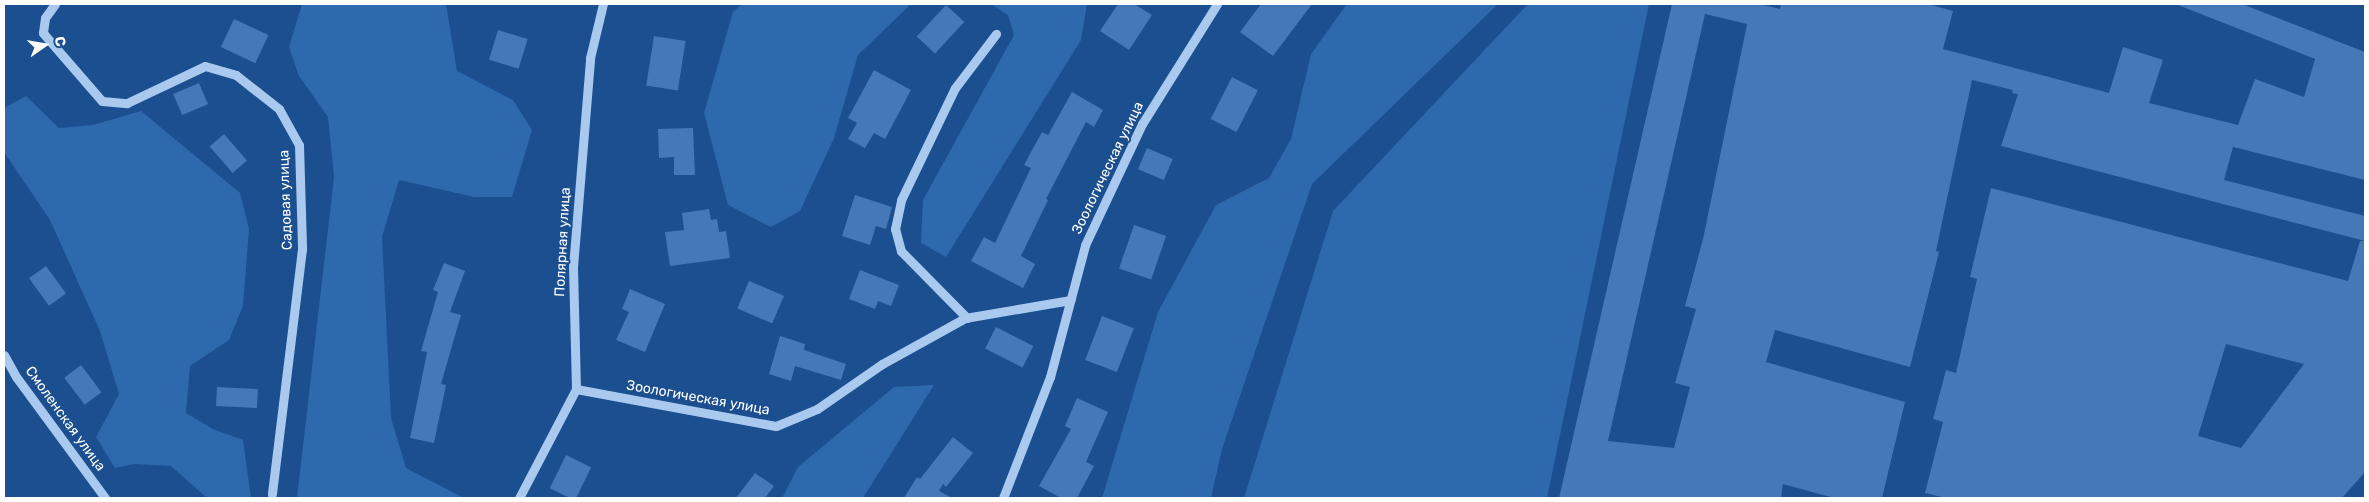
<!DOCTYPE html>
<html>
<head>
<meta charset="utf-8">
<style>
  body { margin:0 }
  #map { position:relative; width:2369px; height:502px; overflow:hidden; background:#1b4f8f; font-family:Rubik,sans-serif }
  div>[style] { position:absolute }
  .green>* { inset:0; background:#2e69ad }
  .building>* { inset:0; background:#4478b7; transform-origin:0 0 }
  .minor>* { height:9px; margin:-4.5px; padding:0 4.5px; transform-origin:4.5px; border-radius:4.5px; background:#a9c9ee }
  span { translate:-50% -50%; white-space:nowrap; text-align:center; line-height:1.15; -webkit-text-stroke:4px #1b4f8f; paint-order:stroke }
  .street-label { font-size:14px; color:#fff }
  .frame { position:absolute; inset:0; border:5px solid #fff; pointer-events:none }
  .north { position:absolute; left:20px; top:20px; width:50px; height:50px; -webkit-text-stroke:4px #1b4f8f; paint-order:stroke; rotate:77deg; font-size:14px; font-weight:700; line-height:20px; text-align:center; color:#fff }
  .north::after { content:''; display:block; margin:auto; width:18px; height:22px; background:#fff; clip-path:polygon(50% 0,100% 100%,50% 72%,0 100%) }
</style>
</head>
<body>
<div id="map">
  <div class="green">
    <i style="clip-path:polygon(302px 4px,446px 4px,457px 71px,513px 100px,532px 130px,512px 197px,474px 197px,399px 180px,382px 237px,391px 418px,406px 468px,464px 498px,297px 498px,334px 177px,328px 117px,299px 76px,289px 47px)"></i>
    <i style="clip-path:polygon(742px 4px,911px 4px,858px 55px,834px 138px,800px 211px,771px 227px,728px 205px,704px 113px,733px 12px)"></i>
    <i style="clip-path:polygon(991px 4px,1087px 4px,1081px 40px,946px 257px,921px 243px,923px 200px,1014px 35px,1008px 15px)"></i>
    <i style="clip-path:polygon(1347px 4px,1498px 4px,1312px 184px,1222px 449px,1211px 498px,1102px 498px,1158px 312px,1216px 205px,1269px 178px,1291px 139px,1311px 54px)"></i>
    <i style="clip-path:polygon(1528px 4px,1649px 4px,1547px 498px,1244px 498px,1333px 211px)"></i>
    <i style="clip-path:polygon(26px 96px,59px 128px,93px 125px,141px 111px,240px 193px,249px 229px,243px 306px,229px 340px,190px 366px,186px 413px,213px 429px,243px 440px,251px 498px,207px 498px,171px 466px,135px 464px,115px 468px,96px 437px,119px 394px,100px 331px,50px 220px,4px 152px,4px 108px)"></i>
    <i style="clip-path:polygon(934px 385px,863px 498px,782px 498px,798px 467px,894px 387px)"></i>
  </div>
  <div class="building">
    <i style="clip-path:polygon(1118px 4px,1134px 4px,1152px 15px,1129px 50px,1100px 31px)"></i>
    <i style="clip-path:polygon(1261px 4px,1312px 4px,1273px 56px,1240px 32px)"></i>
    <i style="clip-path:polygon(evenodd,1672px 4px,1759px 4px,1780px 9px,1781px 4px,1928px 4px,1953px 11px,1943px 49px,2109px 93px,2123px 47px,2163px 60px,2149px 103px,2238px 125px,2255px 79px,2304px 97px,2315px 59px,2178px 5px,2242px 4px,2365px 52px,2365px 180px,2233px 147px,2224px 180px,2365px 216px,2365px 241px,2001px 146px,2018px 94px,2012px 93px,2013px 90px,1972px 80px,1936px 251px,1939px 252px,1910px 367px,1775px 330px,1766px 362px,1905px 402px,1882px 498px,1834px 498px,1783px 484px,1781px 498px,1559px 498px,1672px 4px,1705px 14px,1747px 24px,1703px 239px,1685px 306px,1696px 309px,1675px 383px,1690px 387px,1674px 448px,1608px 441px,1705px 14px)"></i>
    <i style="left:946px;top:5px;width:25px;height:43px;rotate:43deg"></i>
    <i style="left:234px;top:19px;width:38px;height:31px;rotate:25deg"></i>
    <i style="left:498px;top:30px;width:31px;height:31px;rotate:17deg"></i>
    <i style="left:654px;top:36px;width:32px;height:50px;rotate:9deg"></i>
    <i style="clip-path:polygon(874px 70px,911px 90px,885px 139px,874px 133px,865px 148px,848px 139px,857px 123px,848px 118px)"></i>
    <i style="left:1232px;top:77px;width:29px;height:47px;rotate:27deg"></i>
    <i style="left:199px;top:83px;width:23px;height:28px;rotate:67deg"></i>
    <i style="clip-path:polygon(1072px 92px,1103px 110px,1094px 127px,1086px 122px,1046px 199px,1048px 200px,1021px 256px,1035px 264px,1023px 288px,971px 261px,984px 237px,995px 243px,1031px 168px,1024px 165px,1042px 132px,1048px 135px)"></i>
    <i style="clip-path:polygon(693px 128px,695px 175px,674px 175px,674px 157px,659px 158px,658px 129px)"></i>
    <i style="left:224px;top:134px;width:35px;height:19px;rotate:49deg"></i>
    <i style="left:1147px;top:148px;width:28px;height:23px;rotate:23deg"></i>
    <i style="clip-path:polygon(evenodd,1991px 188px,2348px 281px,2360px 241px,2365px 241px,2365px 472px,2342px 498px,1946px 498px,1925px 493px,1943px 422px,1933px 419px,1946px 370px,1956px 373px,1977px 279px,1970px 277px,1991px 188px,2226px 344px,2304px 364px,2241px 448px,2198px 436px,2226px 344px)"></i>
    <i style="clip-path:polygon(855px 195px,892px 207px,886px 229px,876px 226px,870px 245px,842px 236px)"></i>
    <i style="clip-path:polygon(709px 209px,711px 220px,717px 219px,719px 232px,726px 231px,730px 258px,670px 266px,665px 232px,684px 230px,682px 213px)"></i>
    <i style="left:1134px;top:225px;width:34px;height:46px;rotate:19deg"></i>
    <i style="clip-path:polygon(444px 263px,465px 271px,450px 312px,461px 315px,441px 384px,446px 385px,434px 443px,410px 438px,427px 352px,421px 351px,438px 292px,433px 290px)"></i>
    <i style="left:46px;top:266px;width:34px;height:21px;rotate:54deg"></i>
    <i style="clip-path:polygon(860px 270px,899px 285px,891px 306px,878px 301px,875px 309px,849px 299px)"></i>
    <i style="left:749px;top:281px;width:38px;height:30px;rotate:23deg"></i>
    <i style="clip-path:polygon(630px 289px,665px 304px,645px 352px,616px 340px,629px 312px,622px 309px)"></i>
    <i style="left:1102px;top:316px;width:34px;height:47px;rotate:21deg"></i>
    <i style="left:996px;top:327px;width:42px;height:24px;rotate:27deg"></i>
    <i style="clip-path:polygon(780px 336px,805px 344px,804px 350px,846px 364px,841px 380px,795px 366px,791px 381px,769px 374px)"></i>
    <i style="left:81px;top:365px;width:34px;height:21px;rotate:53deg"></i>
    <i style="left:217px;top:387px;width:41px;height:19px;rotate:3deg"></i>
    <i style="clip-path:polygon(1077px 398px,1108px 412px,1086px 462px,1094px 466px,1077px 498px,1061px 498px,1039px 486px,1071px 429px,1065px 426px)"></i>
    <i style="clip-path:polygon(953px 437px,973px 453px,946px 487px,943px 484px,939px 491px,952px 498px,904px 498px,917px 477px,920px 479px)"></i>
    <i style="left:566px;top:455px;width:28px;height:37px;rotate:26deg"></i>
    <i style="clip-path:polygon(755px 473px,774px 486px,765px 498px,736px 498px)"></i>
  </div>
  <div class="minor">
    <i style="left:55px;top:4px;width:17px;rotate:126deg"></i>
    <i style="left:45px;top:18px;width:15px;rotate:98deg"></i>
    <i style="left:43px;top:33px;width:90px;rotate:49.1deg"></i>
    <i style="left:102px;top:101px;width:25px;rotate:5deg"></i>
    <i style="left:127px;top:103px;width:86px;rotate:-25.4deg"></i>
    <i style="left:205px;top:66px;width:32px;rotate:16deg"></i>
    <i style="left:236px;top:75px;width:55px;rotate:38.3deg"></i>
    <i style="left:279px;top:109px;width:41px;rotate:60.9deg"></i>
    <i style="left:299px;top:145px;width:104px;rotate:88.3deg"></i>
    <i style="left:302px;top:249px;width:247px;rotate:97deg"></i>
    <i style="left:967px;top:318px;width:94px;rotate:-134.6deg"></i>
    <i style="left:901px;top:251px;width:23px;rotate:-105deg"></i>
    <i style="left:895px;top:229px;width:30px;rotate:-78deg"></i>
    <i style="left:901px;top:200px;width:124px;rotate:-64.3deg"></i>
    <i style="left:955px;top:88px;width:68px;rotate:-52.8deg"></i>
    <i style="left:4px;top:355px;width:26px;rotate:61deg"></i>
    <i style="left:17px;top:378px;width:149px;rotate:53.7deg"></i>
    <i style="left:576px;top:389px;width:203px;rotate:10.5deg"></i>
    <i style="left:776px;top:426px;width:44px;rotate:-22.5deg"></i>
    <i style="left:817px;top:409px;width:79px;rotate:-34.7deg"></i>
    <i style="left:882px;top:364px;width:95px;rotate:-29deg"></i>
    <i style="left:965px;top:318px;width:107px;rotate:-9.7deg"></i>
    <i style="left:519px;top:498px;width:123px;rotate:-62.4deg"></i>
    <i style="left:576px;top:389px;width:122px;rotate:-91.4deg"></i>
    <i style="left:573px;top:267px;width:210px;rotate:-85.3deg"></i>
    <i style="left:590px;top:58px;width:56px;rotate:-76.5deg"></i>
    <i style="left:1003px;top:498px;width:130px;rotate:-68.8deg"></i>
    <i style="left:1050px;top:377px;width:137px;rotate:-75.1deg"></i>
    <i style="left:1085px;top:245px;width:134px;rotate:-64.8deg"></i>
    <i style="left:1142px;top:124px;width:142px;rotate:-58deg"></i>
  </div>
  <div class="street-label">
    <span style="left:1108px;top:168px;rotate:-64deg">Зоологическая улица</span>
    <span style="left:286px;top:200px;rotate:-92deg">Садовая улица</span>
    <span style="left:563px;top:242px;rotate:-87deg">Полярная улица</span>
    <span style="left:698px;top:398px;rotate:10deg">Зоологическая улица</span>
    <span style="left:65px;top:419px;rotate:54deg">Смоленская улица</span>
  </div>
  <div class="frame"></div>
  <div class="north">С</div>
</div>
</body>
</html>
